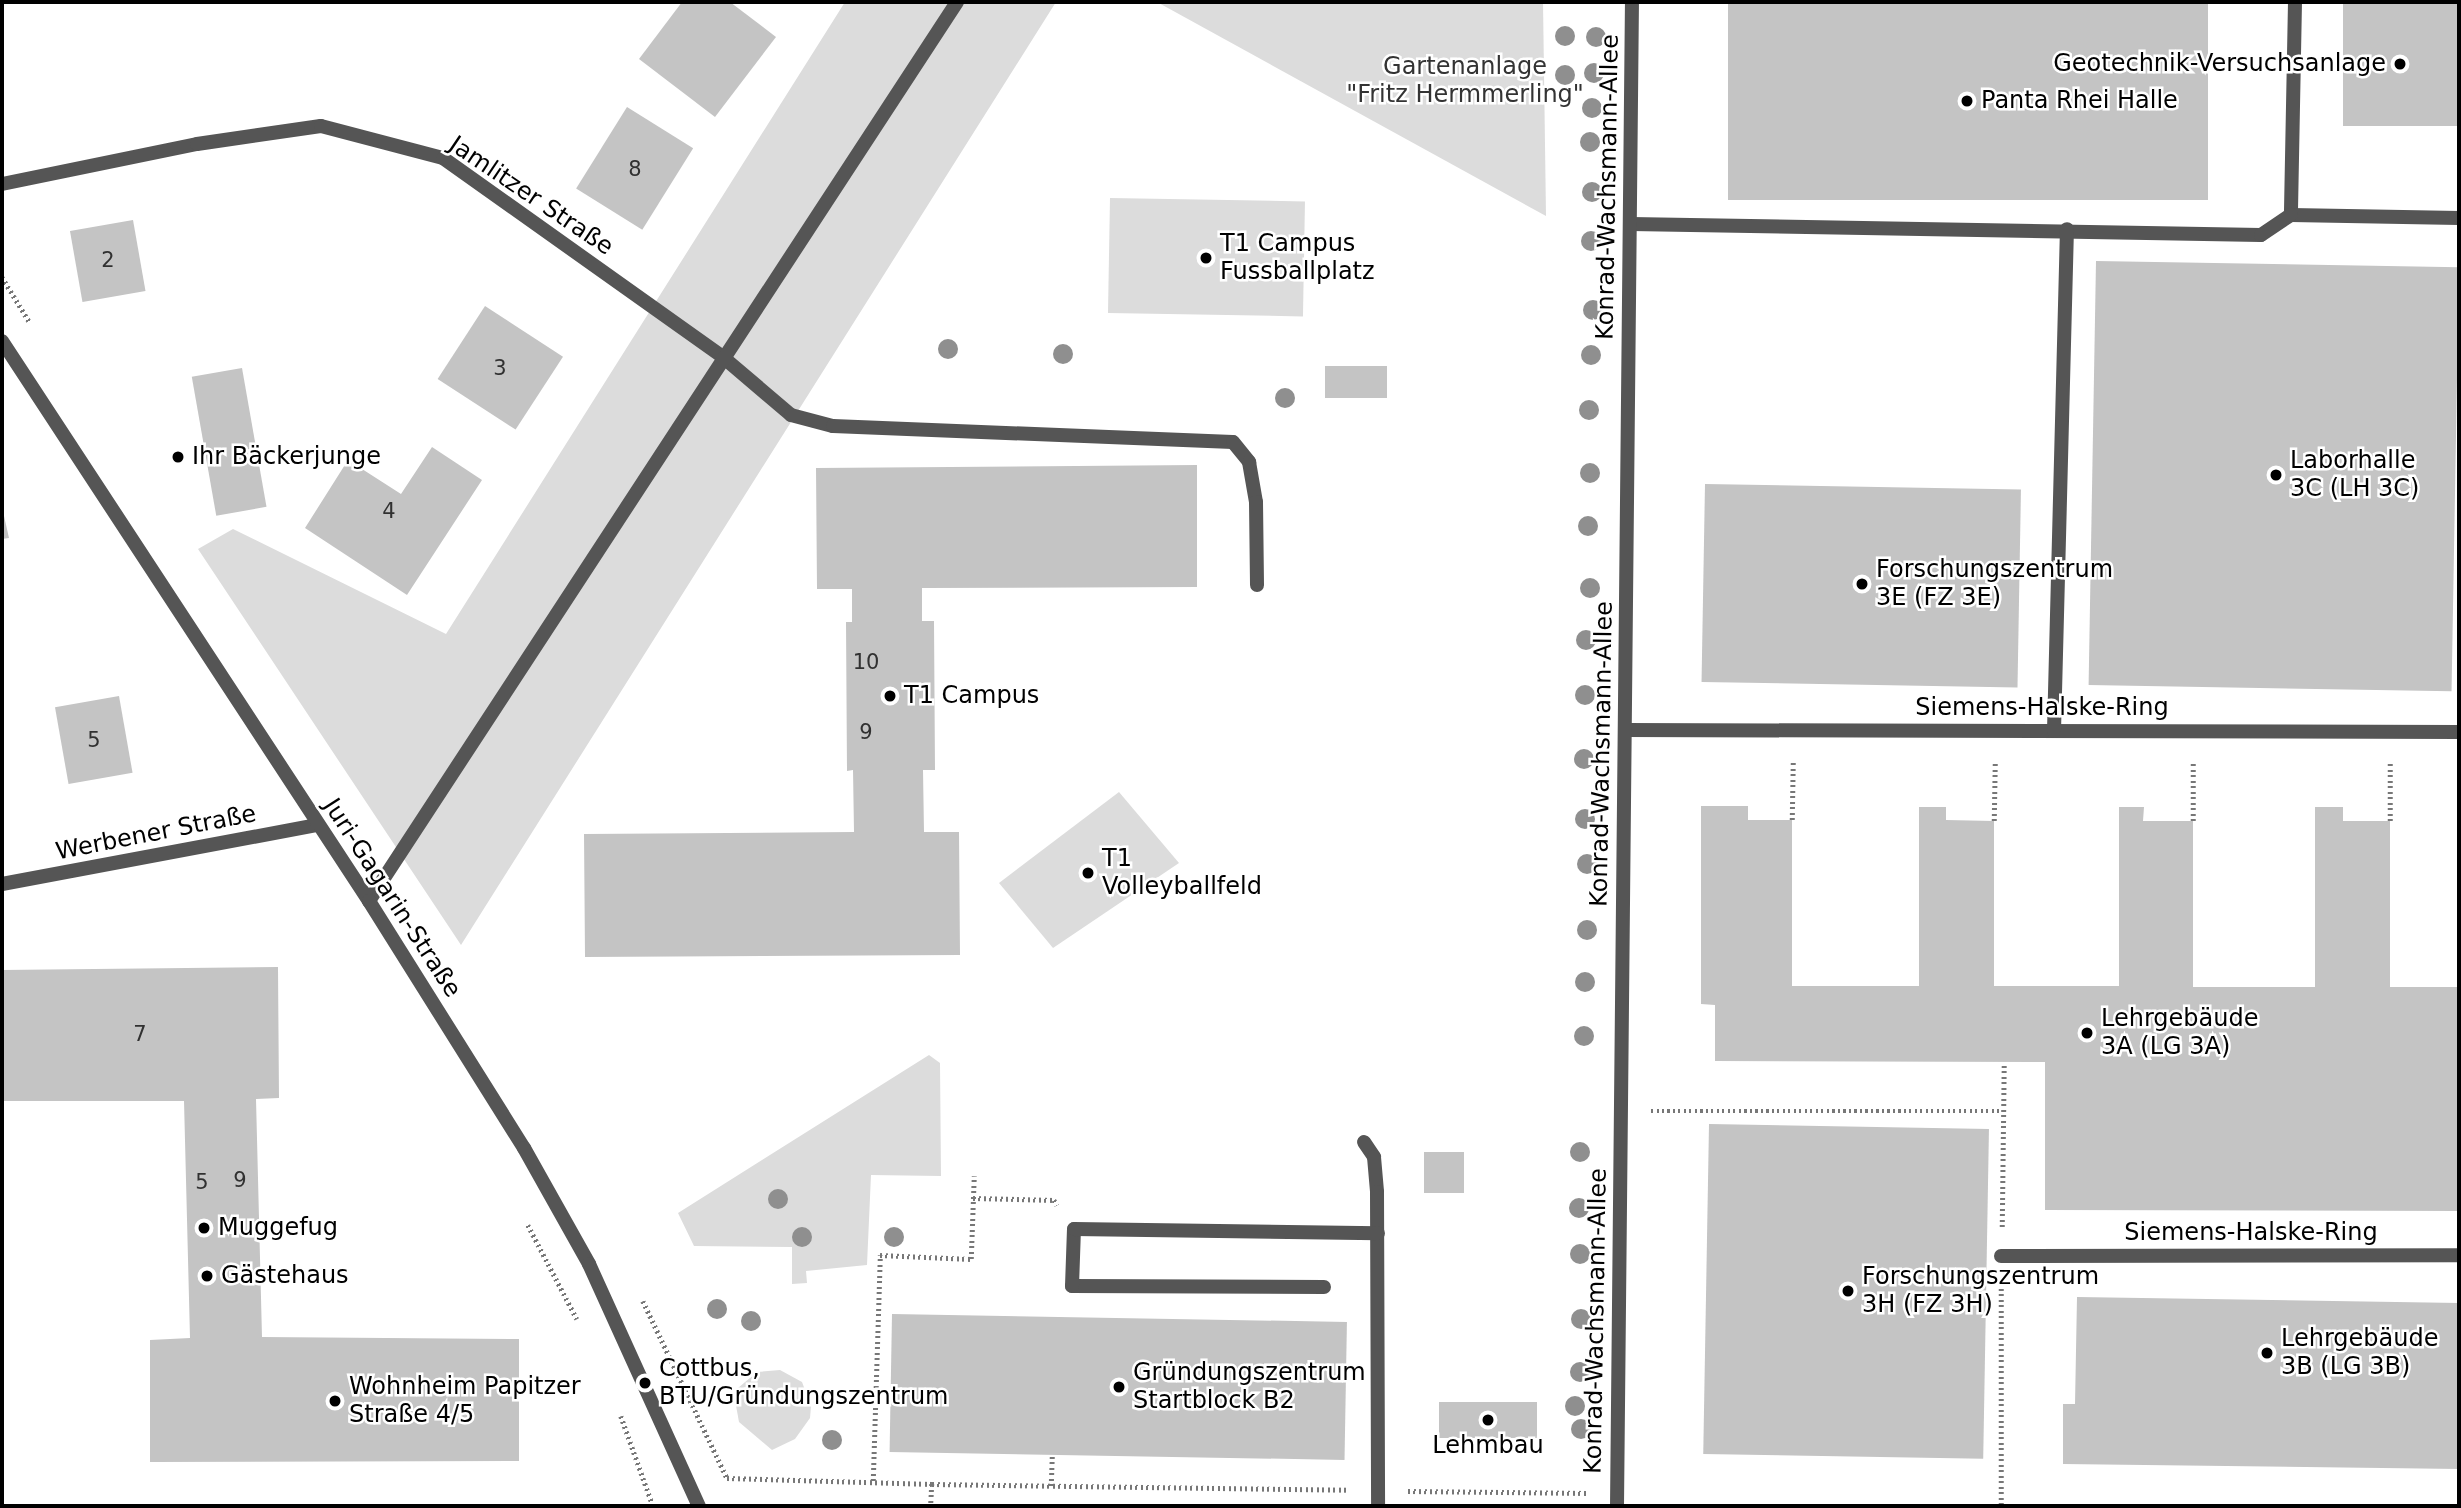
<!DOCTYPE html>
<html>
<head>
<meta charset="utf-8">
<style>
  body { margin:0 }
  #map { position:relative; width:2461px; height:1508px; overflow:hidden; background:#fff; font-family:"DejaVu Sans",sans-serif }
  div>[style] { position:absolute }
  .green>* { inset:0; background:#dcdcdc; transform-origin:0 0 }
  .building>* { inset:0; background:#c4c4c4; transform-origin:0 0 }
  .path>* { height:4.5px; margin-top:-2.25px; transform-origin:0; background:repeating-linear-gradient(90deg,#777 0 2px,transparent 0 5.5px) }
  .service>* { height:14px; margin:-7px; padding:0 7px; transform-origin:7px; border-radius:7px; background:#555 }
  .pedestrian>* { height:14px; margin:-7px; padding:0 7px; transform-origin:7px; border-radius:7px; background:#555 }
  .minor>* { height:14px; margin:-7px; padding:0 7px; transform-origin:7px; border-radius:7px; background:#555 }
  .tertiary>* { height:14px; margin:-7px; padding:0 7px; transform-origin:7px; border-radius:7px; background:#555 }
  .trees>* { width:20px; height:20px; margin:-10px; border-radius:50%; background:#8f8f8f }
  .dots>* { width:19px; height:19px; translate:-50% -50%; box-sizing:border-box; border:4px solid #fff; border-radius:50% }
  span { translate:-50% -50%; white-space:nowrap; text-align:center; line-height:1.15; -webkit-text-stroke:5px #fff; paint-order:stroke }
  .number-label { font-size:21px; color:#313131 }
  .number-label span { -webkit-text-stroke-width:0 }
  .poi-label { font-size:24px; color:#000 }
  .right { translate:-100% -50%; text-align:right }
  .left { translate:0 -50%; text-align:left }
  .park-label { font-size:24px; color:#333 }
  .street-label { font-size:24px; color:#000 }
  .frame { position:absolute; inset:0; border:4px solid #000; pointer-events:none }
</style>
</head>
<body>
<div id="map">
  <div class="green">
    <i style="clip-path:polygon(845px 2px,1056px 2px,461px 945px,198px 549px,233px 529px,446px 634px)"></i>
    <i style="clip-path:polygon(1157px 2px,1543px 2px,1546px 216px)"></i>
    <i style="left:1110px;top:198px;width:195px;height:115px;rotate:1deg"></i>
    <i style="clip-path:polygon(1119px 792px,1179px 863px,1053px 948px,999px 883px)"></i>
    <i style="clip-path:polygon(929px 1055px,940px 1063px,941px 1176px,871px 1175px,867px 1265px,806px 1271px,807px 1283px,792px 1284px,792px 1247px,694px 1246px,678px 1213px)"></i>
    <i style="clip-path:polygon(780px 1370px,802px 1382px,811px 1406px,810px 1418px,795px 1439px,772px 1450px,739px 1422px,735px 1400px,738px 1388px,757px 1372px)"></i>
  </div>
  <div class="building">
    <i style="clip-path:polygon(682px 2px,730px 2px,776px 37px,715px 117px,639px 59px)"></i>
    <i style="left:1728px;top:2px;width:480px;height:198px"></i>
    <i style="left:2343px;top:2px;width:116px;height:124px"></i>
    <i style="left:627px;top:107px;width:78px;height:96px;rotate:32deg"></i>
    <i style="left:133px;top:220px;width:72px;height:64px;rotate:80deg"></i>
    <i style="left:2096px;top:261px;width:363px;height:424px;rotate:1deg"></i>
    <i style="left:485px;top:306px;width:93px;height:87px;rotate:33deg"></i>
    <i style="left:1325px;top:366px;width:62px;height:32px"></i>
    <i style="left:242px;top:368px;width:141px;height:51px;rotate:80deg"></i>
    <i style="clip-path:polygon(432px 447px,482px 480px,407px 595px,305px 528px,348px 460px,401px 494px)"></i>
    <i style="clip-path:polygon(1197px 465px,1197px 587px,922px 588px,922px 621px,934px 621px,935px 770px,923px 770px,924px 832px,959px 832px,960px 955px,585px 957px,584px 834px,854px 832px,853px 770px,847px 771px,846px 622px,852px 622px,852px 589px,817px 589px,816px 468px)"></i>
    <i style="left:1705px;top:484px;width:316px;height:198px;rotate:1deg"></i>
    <i style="clip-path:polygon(2px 507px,9px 538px,2px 539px)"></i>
    <i style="left:119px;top:696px;width:78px;height:65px;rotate:80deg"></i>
    <i style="clip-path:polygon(1701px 806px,1748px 806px,1748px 820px,1792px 820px,1792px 986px,1919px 986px,1919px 807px,1946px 807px,1946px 820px,1994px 821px,1994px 986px,2119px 986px,2119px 807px,2144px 807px,2143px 821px,2193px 821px,2193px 987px,2315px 987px,2315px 807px,2343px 807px,2343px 821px,2390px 821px,2390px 987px,2459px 987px,2459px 1211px,2045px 1210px,2045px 1062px,1715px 1061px,1715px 1005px,1701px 1004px)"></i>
    <i style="clip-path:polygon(278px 967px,279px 1098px,256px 1099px,262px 1337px,519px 1339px,519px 1461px,150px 1462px,150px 1340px,190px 1338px,184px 1101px,2px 1101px,2px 970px)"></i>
    <i style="left:1709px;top:1124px;width:280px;height:330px;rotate:1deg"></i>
    <i style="left:1424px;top:1152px;width:40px;height:41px"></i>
    <i style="clip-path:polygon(2077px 1297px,2459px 1303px,2459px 1469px,2063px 1464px,2063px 1404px,2075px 1404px)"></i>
    <i style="left:892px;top:1314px;width:455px;height:138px;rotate:1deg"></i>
    <i style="left:1439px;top:1402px;width:98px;height:36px"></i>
  </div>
  <div class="path">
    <i style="left:2px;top:277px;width:52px;rotate:58.5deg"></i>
    <i style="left:1792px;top:820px;width:58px;rotate:-89deg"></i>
    <i style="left:1994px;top:821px;width:59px;rotate:-89deg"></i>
    <i style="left:2193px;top:821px;width:58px;rotate:-90deg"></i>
    <i style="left:2390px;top:821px;width:58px;rotate:-90deg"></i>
    <i style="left:1651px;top:1111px;width:352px"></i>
    <i style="left:973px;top:1198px;width:81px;rotate:1.4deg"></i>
    <i style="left:1054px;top:1200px;width:6px;rotate:59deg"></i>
    <i style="left:528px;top:1225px;width:106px;rotate:62.5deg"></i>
    <i style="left:2002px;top:1227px;width:165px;rotate:-89.3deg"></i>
    <i style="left:643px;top:1301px;width:196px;rotate:64.6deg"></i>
    <i style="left:727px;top:1478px;width:205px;rotate:1.7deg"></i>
    <i style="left:932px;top:1484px;width:22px;rotate:93deg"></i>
    <i style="left:621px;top:1416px;width:96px;rotate:70.4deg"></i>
    <i style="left:873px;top:1481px;width:226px;rotate:-88.2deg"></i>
    <i style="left:880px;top:1255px;width:91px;rotate:2.5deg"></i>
    <i style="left:971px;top:1259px;width:83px;rotate:-87.9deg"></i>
    <i style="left:932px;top:1484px;width:418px;rotate:0.8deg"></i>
    <i style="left:1051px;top:1486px;width:31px;rotate:-88deg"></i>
    <i style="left:1408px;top:1491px;width:180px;rotate:0.6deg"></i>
    <i style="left:2001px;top:1505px;width:220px;rotate:-90deg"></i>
    <i style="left:2000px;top:1506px;width:128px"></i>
  </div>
  <div class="service">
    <i style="left:2295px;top:2px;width:213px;rotate:91.1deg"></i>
    <i style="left:2291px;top:215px;width:168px;rotate:1deg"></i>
    <i style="left:1631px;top:224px;width:630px;rotate:1deg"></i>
    <i style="left:2261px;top:235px;width:36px;rotate:-34deg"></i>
    <i style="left:724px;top:358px;width:88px;rotate:40.4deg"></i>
    <i style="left:791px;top:415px;width:43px;rotate:14.7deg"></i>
    <i style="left:833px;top:426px;width:400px;rotate:2.3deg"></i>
    <i style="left:1233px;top:442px;width:26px;rotate:51deg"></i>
    <i style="left:1249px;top:462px;width:41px;rotate:80.1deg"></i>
    <i style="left:1256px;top:502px;width:83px;rotate:89.3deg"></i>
    <i style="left:1625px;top:730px;width:834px;rotate:0.14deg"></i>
    <i style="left:2054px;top:731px;width:502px;rotate:-88.52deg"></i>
    <i style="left:1364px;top:1142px;width:18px;rotate:56deg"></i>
    <i style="left:1374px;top:1157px;width:35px;rotate:85deg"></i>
    <i style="left:1377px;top:1192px;width:314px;rotate:89.8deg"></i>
    <i style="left:2001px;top:1256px;width:458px;rotate:-0.1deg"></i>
    <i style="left:1324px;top:1287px;width:252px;rotate:-179.8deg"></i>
    <i style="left:1072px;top:1286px;width:57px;rotate:-88deg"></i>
    <i style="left:1074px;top:1229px;width:304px;rotate:0.8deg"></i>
  </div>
  <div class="pedestrian">
    <i style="left:1617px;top:1506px;width:1504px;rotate:-89.43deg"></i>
  </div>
  <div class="minor">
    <i style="left:2px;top:184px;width:199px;rotate:-11.6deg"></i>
    <i style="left:197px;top:144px;width:125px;rotate:-8.3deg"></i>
    <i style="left:321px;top:126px;width:126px;rotate:14.7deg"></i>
    <i style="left:443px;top:158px;width:345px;rotate:35.4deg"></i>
    <i style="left:2px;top:884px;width:321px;rotate:-10.6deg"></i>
    <i style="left:369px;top:901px;width:1074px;rotate:-56.81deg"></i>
  </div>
  <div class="tertiary">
    <i style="left:2px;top:341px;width:670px;rotate:56.76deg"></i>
    <i style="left:369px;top:901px;width:292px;rotate:57.9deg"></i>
    <i style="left:524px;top:1148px;width:133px;rotate:60.7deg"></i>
    <i style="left:589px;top:1264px;width:266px;rotate:65.6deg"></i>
  </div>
  <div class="trees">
    <i style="left:1565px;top:36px"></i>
    <i style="left:1596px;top:37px"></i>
    <i style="left:1594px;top:73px"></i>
    <i style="left:1565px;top:75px"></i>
    <i style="left:1592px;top:108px"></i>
    <i style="left:1590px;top:142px"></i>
    <i style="left:1592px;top:192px"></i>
    <i style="left:1591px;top:241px"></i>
    <i style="left:1593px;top:310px"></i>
    <i style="left:948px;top:349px"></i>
    <i style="left:1063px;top:354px"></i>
    <i style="left:1591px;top:355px"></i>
    <i style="left:1285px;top:398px"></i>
    <i style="left:1589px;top:410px"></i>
    <i style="left:1590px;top:473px"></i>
    <i style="left:1588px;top:526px"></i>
    <i style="left:1590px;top:588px"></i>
    <i style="left:1586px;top:640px"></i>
    <i style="left:1585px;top:695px"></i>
    <i style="left:1584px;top:759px"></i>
    <i style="left:1585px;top:819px"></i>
    <i style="left:1587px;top:864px"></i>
    <i style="left:1587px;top:930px"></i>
    <i style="left:1585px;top:982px"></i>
    <i style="left:1584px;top:1036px"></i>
    <i style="left:1580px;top:1152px"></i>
    <i style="left:778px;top:1199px"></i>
    <i style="left:1579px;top:1208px"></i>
    <i style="left:802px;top:1237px"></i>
    <i style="left:894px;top:1237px"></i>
    <i style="left:1580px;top:1254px"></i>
    <i style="left:717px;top:1309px"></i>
    <i style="left:1581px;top:1319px"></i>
    <i style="left:751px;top:1321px"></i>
    <i style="left:1580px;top:1372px"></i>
    <i style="left:1575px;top:1406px"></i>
    <i style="left:1581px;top:1429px"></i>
    <i style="left:832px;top:1440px"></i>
  </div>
  <div class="dots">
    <i style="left:2400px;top:64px;background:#000"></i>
    <i style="left:1967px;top:101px;background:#000"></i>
    <i style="left:1206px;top:258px;background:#000"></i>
    <i style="left:178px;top:457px;background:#000"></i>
    <i style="left:2276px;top:475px;background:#000"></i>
    <i style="left:1862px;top:584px;background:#000"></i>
    <i style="left:890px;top:696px;background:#000"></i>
    <i style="left:1088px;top:873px;background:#000"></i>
    <i style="left:2087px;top:1033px;background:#000"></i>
    <i style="left:204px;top:1228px;background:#000"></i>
    <i style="left:207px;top:1276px;background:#000"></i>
    <i style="left:1848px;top:1291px;background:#000"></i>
    <i style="left:2267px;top:1353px;background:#000"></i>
    <i style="left:645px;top:1383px;background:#000"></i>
    <i style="left:1119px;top:1387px;background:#000"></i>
    <i style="left:335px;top:1401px;background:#000"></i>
    <i style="left:1488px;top:1420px;background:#000"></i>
  </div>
  <div class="number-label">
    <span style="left:635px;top:169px">8</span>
    <span style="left:108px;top:260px">2</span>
    <span style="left:500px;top:368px">3</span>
    <span style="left:389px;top:511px">4</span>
    <span style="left:866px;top:662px">10</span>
    <span style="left:866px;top:732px">9</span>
    <span style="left:94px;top:740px">5</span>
    <span style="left:140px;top:1034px">7</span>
    <span style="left:240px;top:1180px">9</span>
    <span style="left:202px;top:1182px">5</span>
  </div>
  <div class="poi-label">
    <span class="right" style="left:2386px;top:64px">Geotechnik-Versuchsanlage</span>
    <span class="left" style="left:1981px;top:101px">Panta Rhei Halle</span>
    <span class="left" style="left:1220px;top:258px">T1 Campus<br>Fussballplatz</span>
    <span class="left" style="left:192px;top:457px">Ihr Bäckerjunge</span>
    <span class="left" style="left:2290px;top:475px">Laborhalle<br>3C (LH 3C)</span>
    <span class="left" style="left:1876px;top:584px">Forschungszentrum<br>3E (FZ 3E)</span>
    <span class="left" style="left:904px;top:696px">T1 Campus</span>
    <span class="left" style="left:1102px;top:873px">T1<br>Volleyballfeld</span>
    <span class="left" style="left:2101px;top:1033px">Lehrgebäude<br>3A (LG 3A)</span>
    <span class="left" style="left:218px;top:1228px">Muggefug</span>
    <span class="left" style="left:221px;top:1276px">Gästehaus</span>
    <span class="left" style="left:1862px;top:1291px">Forschungszentrum<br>3H (FZ 3H)</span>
    <span class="left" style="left:2281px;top:1353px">Lehrgebäude<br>3B (LG 3B)</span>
    <span class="left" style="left:659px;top:1383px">Cottbus,<br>BTU/Gründungszentrum</span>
    <span class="left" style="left:1133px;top:1387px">Gründungszentrum<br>Startblock B2</span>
    <span class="left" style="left:349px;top:1401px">Wohnheim Papitzer<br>Straße 4/5</span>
    <span style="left:1488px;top:1446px">Lehmbau</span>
  </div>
  <div class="park-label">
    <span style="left:1465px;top:81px">Gartenanlage<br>"Fritz Hermmerling"</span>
  </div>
  <div class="street-label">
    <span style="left:1608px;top:187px;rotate:-89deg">Konrad-Wachsmann-Allee</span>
    <span style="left:531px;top:196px;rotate:34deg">Jamlitzer Straße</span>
    <span style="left:2042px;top:708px">Siemens-Halske-Ring</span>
    <span style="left:1602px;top:754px;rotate:-89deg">Konrad-Wachsmann-Allee</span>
    <span style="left:156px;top:833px;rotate:-11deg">Werbener Straße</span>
    <span style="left:392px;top:898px;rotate:57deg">Juri-Gagarin-Straße</span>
    <span style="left:2251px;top:1233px">Siemens-Halske-Ring</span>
    <span style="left:1596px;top:1321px;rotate:-89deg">Konrad-Wachsmann-Allee</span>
  </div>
  <div class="frame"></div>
</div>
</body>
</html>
